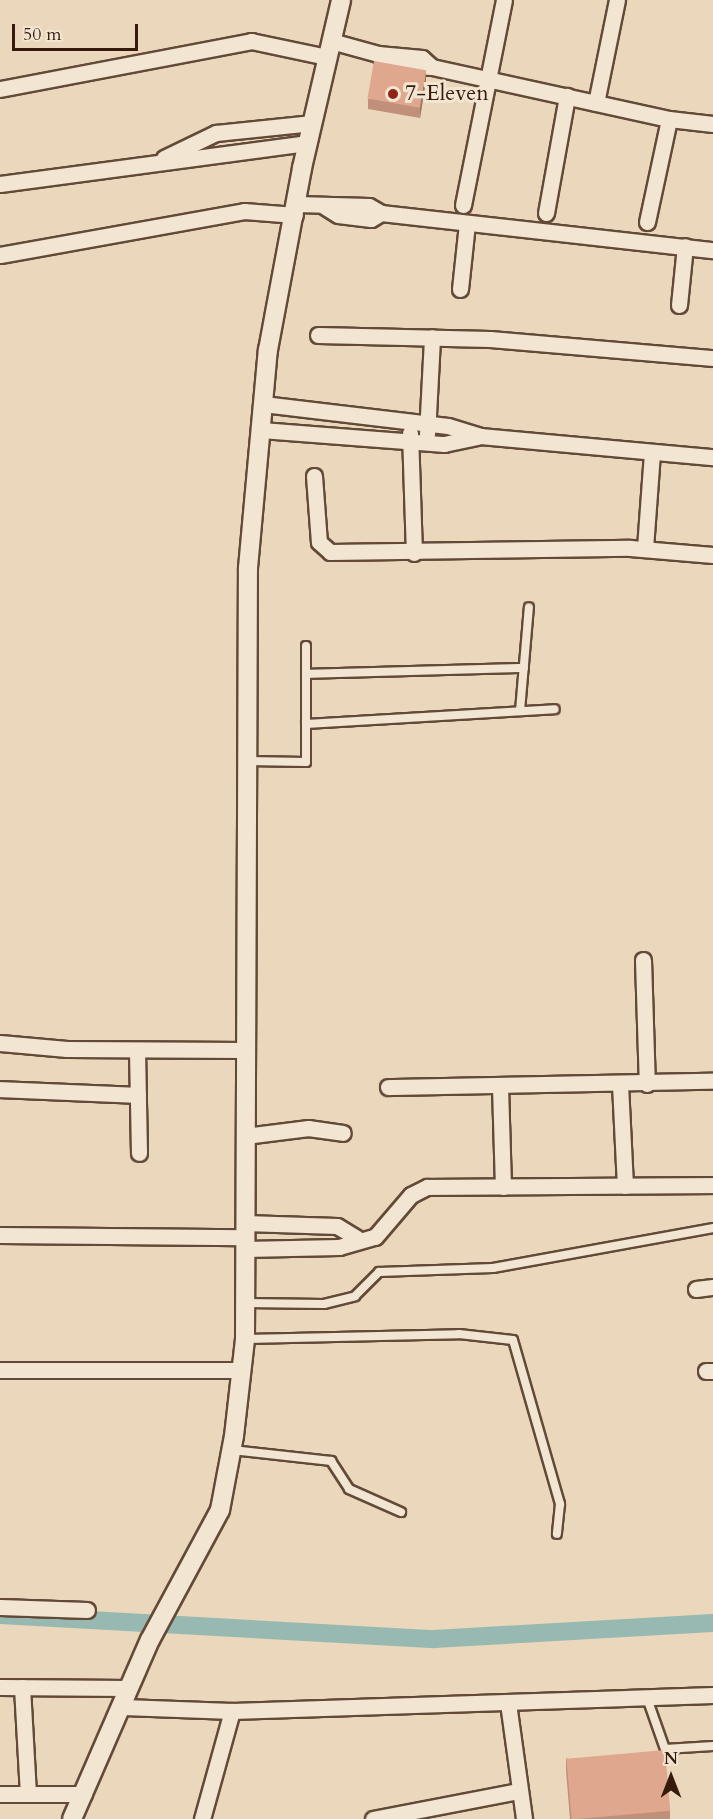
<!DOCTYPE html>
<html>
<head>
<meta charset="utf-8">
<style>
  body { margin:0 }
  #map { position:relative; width:713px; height:1819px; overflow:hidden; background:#ebd8bc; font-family:Cardo,serif }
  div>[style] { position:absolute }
  .canal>* { height:18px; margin:-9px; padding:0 9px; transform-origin:9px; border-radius:9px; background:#98b9b2 }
  .roads { filter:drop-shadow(2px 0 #634a38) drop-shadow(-2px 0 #634a38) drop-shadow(0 2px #634a38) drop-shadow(0 -2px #634a38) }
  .service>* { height:8px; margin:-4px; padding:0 4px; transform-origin:4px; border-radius:4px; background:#f2e6d3 }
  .minor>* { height:15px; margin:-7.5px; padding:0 7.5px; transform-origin:7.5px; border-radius:7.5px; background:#f2e6d3 }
  .tertiary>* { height:18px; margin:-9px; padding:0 9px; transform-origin:9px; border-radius:9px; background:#f2e6d3 }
  .wall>* { inset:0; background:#c0907a }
  .shaded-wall>* { inset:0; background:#9c7663 }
  .building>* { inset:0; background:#dfa88e; transform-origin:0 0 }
  .dots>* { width:16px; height:16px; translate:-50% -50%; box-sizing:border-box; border:3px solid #f2e6d3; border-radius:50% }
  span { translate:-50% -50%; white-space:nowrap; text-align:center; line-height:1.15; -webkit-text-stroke:6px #f2e6d3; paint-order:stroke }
  .poi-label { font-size:22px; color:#361a0c }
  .left { translate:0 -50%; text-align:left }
  .north { position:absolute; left:641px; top:1747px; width:60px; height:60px; -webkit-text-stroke:4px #f2e6d3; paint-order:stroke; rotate:0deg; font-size:16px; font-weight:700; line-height:24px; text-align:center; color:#361a0c }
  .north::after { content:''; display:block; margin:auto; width:21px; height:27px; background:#361a0c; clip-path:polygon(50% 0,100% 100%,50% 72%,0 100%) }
  .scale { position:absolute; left:12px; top:24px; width:126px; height:27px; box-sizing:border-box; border:3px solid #361a0c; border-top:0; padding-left:8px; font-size:18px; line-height:21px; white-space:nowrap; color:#361a0c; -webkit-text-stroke:4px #f2e6d3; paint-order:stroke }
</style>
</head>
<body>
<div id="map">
  <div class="canal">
    <i style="left:0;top:1615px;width:435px;rotate:3.2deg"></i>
    <i style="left:434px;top:1639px;width:279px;rotate:-3.3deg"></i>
  </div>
  <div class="roads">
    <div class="service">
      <i style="left:306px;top:674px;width:218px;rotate:-1.6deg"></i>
      <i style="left:520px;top:711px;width:104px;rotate:-85.1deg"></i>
      <i style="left:306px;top:724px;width:249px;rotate:-3.4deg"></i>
      <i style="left:247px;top:761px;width:59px;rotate:1deg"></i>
      <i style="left:306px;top:762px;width:116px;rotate:-90deg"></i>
      <i style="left:245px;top:1303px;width:79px;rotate:0.7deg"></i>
      <i style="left:324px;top:1304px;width:32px;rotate:-14deg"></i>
      <i style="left:355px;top:1296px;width:34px;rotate:-45deg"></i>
      <i style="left:379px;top:1272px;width:114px;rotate:-2deg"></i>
      <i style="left:493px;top:1268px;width:224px;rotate:-10.3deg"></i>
      <i style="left:246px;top:1339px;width:213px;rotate:-1.3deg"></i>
      <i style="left:459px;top:1334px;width:54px;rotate:6.3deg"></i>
      <i style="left:513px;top:1340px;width:171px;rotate:74deg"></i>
      <i style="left:560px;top:1504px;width:30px;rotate:96deg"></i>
      <i style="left:232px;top:1450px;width:100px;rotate:6.3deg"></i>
      <i style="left:331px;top:1461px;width:33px;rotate:57deg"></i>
      <i style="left:349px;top:1489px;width:57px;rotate:23.9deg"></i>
      <i style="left:647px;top:1698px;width:54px;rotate:70.6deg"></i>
      <i style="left:665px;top:1749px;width:48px;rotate:-3.6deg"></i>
    </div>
    <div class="minor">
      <i style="left:331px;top:41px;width:49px;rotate:15.5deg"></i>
      <i style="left:378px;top:54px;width:16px;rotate:43deg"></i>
      <i style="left:390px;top:65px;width:42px;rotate:2.7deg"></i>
      <i style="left:432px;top:67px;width:243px;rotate:12.4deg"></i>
      <i style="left:669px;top:119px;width:44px;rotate:6.5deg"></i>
      <i style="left:378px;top:54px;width:44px;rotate:5.2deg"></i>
      <i style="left:422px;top:58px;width:13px;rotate:42deg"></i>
      <i style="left:0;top:89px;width:256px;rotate:-10.8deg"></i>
      <i style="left:251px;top:41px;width:78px;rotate:11.9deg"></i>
      <i style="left:596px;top:103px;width:105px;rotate:-78.5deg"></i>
      <i style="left:164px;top:158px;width:58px;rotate:-25.7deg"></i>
      <i style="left:216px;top:133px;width:97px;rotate:-5.9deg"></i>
      <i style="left:0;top:184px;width:311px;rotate:-7.6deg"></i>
      <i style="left:296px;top:204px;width:73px;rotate:1.6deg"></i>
      <i style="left:369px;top:206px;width:14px;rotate:30deg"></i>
      <i style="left:381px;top:213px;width:334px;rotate:6.4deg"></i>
      <i style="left:463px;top:205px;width:209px;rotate:-78.7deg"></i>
      <i style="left:325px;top:207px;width:15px;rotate:32deg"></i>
      <i style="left:338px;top:215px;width:33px;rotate:7deg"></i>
      <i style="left:371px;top:219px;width:12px;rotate:-31deg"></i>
      <i style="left:546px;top:213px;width:119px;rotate:-79.8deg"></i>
      <i style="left:647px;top:222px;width:105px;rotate:-77.9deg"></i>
      <i style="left:0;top:255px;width:248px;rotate:-10.2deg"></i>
      <i style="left:244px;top:211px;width:51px;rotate:4.5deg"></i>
      <i style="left:460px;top:289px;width:65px;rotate:-83.9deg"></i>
      <i style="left:679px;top:305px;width:59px;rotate:-84.2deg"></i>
      <i style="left:318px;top:335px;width:172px;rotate:1.3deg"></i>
      <i style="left:490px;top:339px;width:224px;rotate:4.9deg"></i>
      <i style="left:263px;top:404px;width:186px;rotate:6.8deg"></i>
      <i style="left:448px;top:426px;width:34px;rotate:17deg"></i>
      <i style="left:480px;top:436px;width:234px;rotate:5.2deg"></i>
      <i style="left:261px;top:430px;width:184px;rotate:4.4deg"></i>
      <i style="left:444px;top:444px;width:34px;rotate:-12deg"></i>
      <i style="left:410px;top:433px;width:120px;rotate:88.1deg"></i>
      <i style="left:427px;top:434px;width:97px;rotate:-87deg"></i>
      <i style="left:314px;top:476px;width:66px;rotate:85.7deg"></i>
      <i style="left:319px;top:542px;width:15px;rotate:42deg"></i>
      <i style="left:330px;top:552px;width:300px;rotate:-0.8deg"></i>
      <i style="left:630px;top:548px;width:83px;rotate:4.8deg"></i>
      <i style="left:645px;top:548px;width:95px;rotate:-85.8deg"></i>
      <i style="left:643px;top:960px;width:124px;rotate:88.2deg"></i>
      <i style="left:0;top:1043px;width:67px;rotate:5.1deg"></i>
      <i style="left:67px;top:1049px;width:178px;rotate:0.3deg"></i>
      <i style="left:137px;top:1050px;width:103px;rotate:88.9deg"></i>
      <i style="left:620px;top:1084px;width:102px;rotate:87.2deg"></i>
      <i style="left:500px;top:1086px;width:101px;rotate:88.3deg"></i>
      <i style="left:388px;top:1087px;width:325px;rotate:-1.1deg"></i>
      <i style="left:0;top:1089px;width:138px;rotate:2.5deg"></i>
      <i style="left:245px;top:1136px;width:64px;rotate:-7.2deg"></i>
      <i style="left:308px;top:1128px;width:35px;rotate:8deg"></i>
      <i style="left:245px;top:1223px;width:92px;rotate:1.9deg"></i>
      <i style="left:337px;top:1226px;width:23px;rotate:31deg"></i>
      <i style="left:0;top:1235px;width:244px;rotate:0.5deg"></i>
      <i style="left:244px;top:1249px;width:95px;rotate:-1.2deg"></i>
      <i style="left:339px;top:1247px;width:37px;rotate:-16deg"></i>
      <i style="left:375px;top:1237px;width:55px;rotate:-49.4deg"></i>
      <i style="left:411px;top:1195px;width:18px;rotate:-27deg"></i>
      <i style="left:427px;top:1187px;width:286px;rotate:-0.4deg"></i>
      <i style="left:696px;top:1289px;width:17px;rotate:-7deg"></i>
      <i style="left:0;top:1370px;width:242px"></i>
      <i style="left:706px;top:1371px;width:7px"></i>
      <i style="left:0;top:1607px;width:87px;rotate:2deg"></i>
      <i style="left:0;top:1687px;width:128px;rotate:0.4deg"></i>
      <i style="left:22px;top:1687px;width:107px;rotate:86.8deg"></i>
      <i style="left:508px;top:1703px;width:117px;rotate:82.1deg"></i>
      <i style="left:123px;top:1707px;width:109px;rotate:2.1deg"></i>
      <i style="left:232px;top:1711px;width:481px;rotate:-1.9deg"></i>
      <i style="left:0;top:1794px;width:84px"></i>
      <i style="left:202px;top:1819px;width:112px;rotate:-74.5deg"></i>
      <i style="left:373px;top:1819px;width:149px;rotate:-10.9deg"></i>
    </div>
    <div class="tertiary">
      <i style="left:72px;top:1819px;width:195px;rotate:-66.5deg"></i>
      <i style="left:150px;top:1640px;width:148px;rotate:-61.7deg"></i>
      <i style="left:220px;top:1510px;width:75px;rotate:-79.3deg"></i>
      <i style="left:234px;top:1436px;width:98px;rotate:-83.5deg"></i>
      <i style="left:245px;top:1339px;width:771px;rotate:-89.78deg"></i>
      <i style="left:248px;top:568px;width:219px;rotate:-84.8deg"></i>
      <i style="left:268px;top:350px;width:185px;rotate:-79.4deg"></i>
      <i style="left:302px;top:168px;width:172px;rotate:-76.9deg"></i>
    </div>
  </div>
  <div class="wall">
    <i style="clip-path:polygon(426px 80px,420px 118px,368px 109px,368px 99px)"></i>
    <i style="clip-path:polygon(566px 1758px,670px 1811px,670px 1819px,570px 1819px,566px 1771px)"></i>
  </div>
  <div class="shaded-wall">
    <i style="clip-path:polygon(426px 70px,426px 80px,420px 118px,420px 107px)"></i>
  </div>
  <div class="building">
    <i style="left:374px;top:61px;width:53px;height:38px;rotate:10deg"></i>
    <i style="left:665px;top:1750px;width:61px;height:99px;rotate:85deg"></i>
  </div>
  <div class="dots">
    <i style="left:393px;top:94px;background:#8f2418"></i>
  </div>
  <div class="poi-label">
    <span class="left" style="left:405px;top:94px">7-Eleven</span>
  </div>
  <div class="north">N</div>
  <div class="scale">50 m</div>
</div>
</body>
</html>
